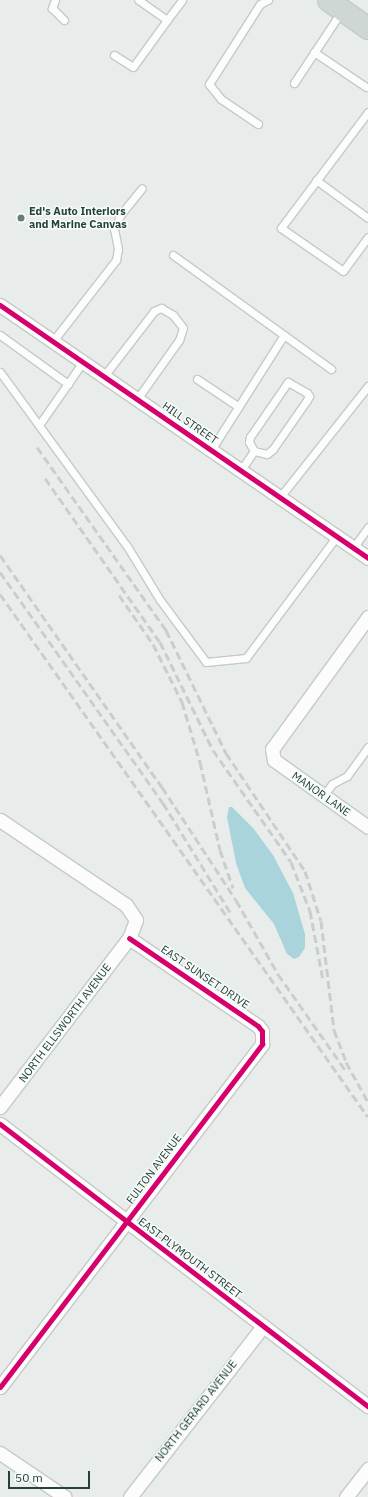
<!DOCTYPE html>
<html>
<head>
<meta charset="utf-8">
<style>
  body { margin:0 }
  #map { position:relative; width:368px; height:1497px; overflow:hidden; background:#e8edeb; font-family:"IBM Plex Sans",sans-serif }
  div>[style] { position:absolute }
  .water>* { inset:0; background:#a9d4db }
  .roads { filter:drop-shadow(1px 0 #c5cac8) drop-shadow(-1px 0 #c5cac8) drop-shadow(0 1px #c5cac8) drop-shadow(0 -1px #c5cac8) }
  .service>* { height:7px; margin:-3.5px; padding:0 3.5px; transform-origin:3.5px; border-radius:3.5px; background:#fcfcfc }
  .minor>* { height:13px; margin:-6.5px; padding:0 6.5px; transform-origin:6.5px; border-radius:6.5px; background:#fcfcfc }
  .primary>* { height:21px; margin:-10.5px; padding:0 10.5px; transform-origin:10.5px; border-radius:10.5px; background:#cfd7d5 }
  .rail>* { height:3px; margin-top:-1.5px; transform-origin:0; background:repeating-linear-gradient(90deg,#c9cdcc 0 8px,transparent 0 12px) }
  .cycleway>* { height:5px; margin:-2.5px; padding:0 2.5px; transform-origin:2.5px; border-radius:2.5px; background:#d6006c }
  .dots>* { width:11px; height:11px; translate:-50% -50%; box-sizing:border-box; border:2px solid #f7fbf9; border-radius:50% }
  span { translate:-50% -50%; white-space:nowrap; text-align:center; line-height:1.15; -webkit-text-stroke:3px #f7fbf9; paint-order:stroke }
  .poi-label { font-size:11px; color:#24423a; font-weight:700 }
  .left { translate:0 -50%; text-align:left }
  .street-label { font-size:11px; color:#24423a }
  .scale { position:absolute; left:8px; top:1471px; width:82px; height:18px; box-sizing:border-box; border:2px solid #24423a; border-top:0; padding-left:5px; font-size:12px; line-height:14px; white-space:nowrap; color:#24423a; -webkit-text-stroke:3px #f7fbf9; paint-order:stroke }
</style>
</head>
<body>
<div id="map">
  <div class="water">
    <i style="clip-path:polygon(229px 807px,232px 807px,253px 828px,273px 855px,293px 893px,305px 934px,305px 948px,299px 957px,294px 959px,287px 954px,274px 924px,245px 888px,236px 863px,227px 817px)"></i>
  </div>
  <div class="roads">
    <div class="service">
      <i style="left:55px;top:0;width:9px;rotate:111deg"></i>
      <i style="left:52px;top:8px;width:17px;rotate:45deg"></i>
      <i style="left:167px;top:20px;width:25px;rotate:-53deg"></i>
      <i style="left:314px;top:52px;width:63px;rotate:33.9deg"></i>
      <i style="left:114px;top:55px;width:22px;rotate:32deg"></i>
      <i style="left:133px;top:67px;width:58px;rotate:-54.1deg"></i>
      <i style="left:167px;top:20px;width:35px;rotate:-145deg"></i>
      <i style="left:294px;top:83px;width:85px;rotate:-56.5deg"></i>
      <i style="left:368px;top:112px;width:145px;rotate:126.9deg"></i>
      <i style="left:281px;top:228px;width:75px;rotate:34.7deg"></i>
      <i style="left:343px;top:271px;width:42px;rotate:-53.7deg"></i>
      <i style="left:258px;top:124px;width:45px;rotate:-146deg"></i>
      <i style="left:221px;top:99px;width:19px;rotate:-129deg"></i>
      <i style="left:209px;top:84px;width:95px;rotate:-57.5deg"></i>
      <i style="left:260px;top:4px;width:9px;rotate:-27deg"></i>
      <i style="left:316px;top:180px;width:64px;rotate:36.2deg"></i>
      <i style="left:173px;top:255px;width:195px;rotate:35.8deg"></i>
      <i style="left:0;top:335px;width:84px;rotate:35.8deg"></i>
      <i style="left:53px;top:341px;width:103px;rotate:-52.1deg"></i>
      <i style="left:116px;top:260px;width:11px;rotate:-80deg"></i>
      <i style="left:118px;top:249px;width:20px;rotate:-101deg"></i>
      <i style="left:114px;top:229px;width:17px;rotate:-65deg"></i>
      <i style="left:121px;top:214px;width:33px;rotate:-51deg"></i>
      <i style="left:0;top:372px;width:215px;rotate:53.9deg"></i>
      <i style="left:127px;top:546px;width:63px;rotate:58.6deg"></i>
      <i style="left:160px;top:600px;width:77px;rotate:53.4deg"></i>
      <i style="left:206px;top:662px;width:40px;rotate:-5.7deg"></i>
      <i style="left:246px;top:658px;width:152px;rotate:-53.3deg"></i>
      <i style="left:104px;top:376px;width:82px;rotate:-52.4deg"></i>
      <i style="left:154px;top:311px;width:8px;rotate:-23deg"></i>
      <i style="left:161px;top:308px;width:14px;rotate:30deg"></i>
      <i style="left:173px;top:315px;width:16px;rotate:52deg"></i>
      <i style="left:183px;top:328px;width:13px;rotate:108deg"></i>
      <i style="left:179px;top:340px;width:72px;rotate:125.4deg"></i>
      <i style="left:197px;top:379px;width:50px;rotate:33.7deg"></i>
      <i style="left:288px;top:382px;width:22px;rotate:30deg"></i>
      <i style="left:307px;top:393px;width:4px;rotate:56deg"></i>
      <i style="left:309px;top:396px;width:4px;rotate:117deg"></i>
      <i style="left:307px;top:400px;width:60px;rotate:124.8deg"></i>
      <i style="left:273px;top:449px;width:8px;rotate:140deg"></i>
      <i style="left:267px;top:454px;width:13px;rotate:-167deg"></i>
      <i style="left:254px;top:451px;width:10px;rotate:-119deg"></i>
      <i style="left:249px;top:442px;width:5px;rotate:-79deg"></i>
      <i style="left:250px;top:437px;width:67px;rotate:-55.4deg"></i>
      <i style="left:39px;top:425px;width:77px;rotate:-55.1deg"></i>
      <i style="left:211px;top:450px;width:136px;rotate:-57.6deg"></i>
      <i style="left:241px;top:470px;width:23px;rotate:-56deg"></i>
      <i style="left:280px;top:497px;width:142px;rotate:-51.6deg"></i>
      <i style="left:353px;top:548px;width:26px;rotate:-54deg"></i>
      <i style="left:323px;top:796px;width:15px;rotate:-53deg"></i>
      <i style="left:332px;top:784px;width:17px;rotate:-28deg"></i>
      <i style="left:347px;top:776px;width:36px;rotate:-54deg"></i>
    </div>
    <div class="minor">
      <i style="left:0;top:305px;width:447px;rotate:34.5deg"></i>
      <i style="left:368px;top:617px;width:163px;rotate:126deg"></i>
      <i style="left:272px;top:749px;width:11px;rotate:80deg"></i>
      <i style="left:274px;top:760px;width:115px;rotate:35.5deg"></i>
      <i style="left:0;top:820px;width:152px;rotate:34deg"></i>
      <i style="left:126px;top:905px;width:18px;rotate:56deg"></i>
      <i style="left:136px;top:920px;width:19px;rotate:111deg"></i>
      <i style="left:129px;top:938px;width:213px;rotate:127.4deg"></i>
      <i style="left:0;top:1124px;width:464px;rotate:37.5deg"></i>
      <i style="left:0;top:1387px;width:432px;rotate:-52.6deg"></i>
      <i style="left:262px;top:1044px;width:13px;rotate:-90deg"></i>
      <i style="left:262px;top:1031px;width:6px;rotate:-129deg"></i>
      <i style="left:258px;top:1026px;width:156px;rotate:-145.7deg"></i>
      <i style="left:0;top:1453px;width:78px;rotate:34.1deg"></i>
      <i style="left:130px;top:1497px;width:217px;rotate:-52.1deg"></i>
      <i style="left:346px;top:1497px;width:36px;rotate:-52deg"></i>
    </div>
    <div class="primary">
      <i style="left:328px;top:0;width:49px;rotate:35deg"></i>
    </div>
  </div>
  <div class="rail">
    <i style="left:37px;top:447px;width:224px;rotate:54.8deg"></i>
    <i style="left:166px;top:630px;width:137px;rotate:64deg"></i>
    <i style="left:226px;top:753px;width:142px;rotate:56.2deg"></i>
    <i style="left:305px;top:871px;width:52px;rotate:72.3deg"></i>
    <i style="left:321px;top:921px;width:110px;rotate:83.2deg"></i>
    <i style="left:334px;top:1030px;width:34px;rotate:69deg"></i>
    <i style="left:346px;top:1062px;width:46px;rotate:61.2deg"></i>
    <i style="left:45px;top:478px;width:200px;rotate:55deg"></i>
    <i style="left:160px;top:642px;width:120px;rotate:63.9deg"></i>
    <i style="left:213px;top:750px;width:136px;rotate:55.1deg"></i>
    <i style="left:291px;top:862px;width:53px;rotate:68.8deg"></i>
    <i style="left:310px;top:911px;width:70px;rotate:79.3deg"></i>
    <i style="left:0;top:555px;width:283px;rotate:55.1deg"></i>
    <i style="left:162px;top:787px;width:135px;rotate:56.8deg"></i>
    <i style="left:236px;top:900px;width:85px;rotate:60.4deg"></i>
    <i style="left:278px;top:974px;width:118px;rotate:55deg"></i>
    <i style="left:0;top:572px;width:283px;rotate:54.8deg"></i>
    <i style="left:163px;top:803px;width:128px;rotate:58.4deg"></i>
    <i style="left:0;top:594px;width:639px;rotate:54.87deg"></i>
    <i style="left:119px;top:595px;width:60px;rotate:55.2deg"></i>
    <i style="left:153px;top:644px;width:65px;rotate:63.4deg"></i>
    <i style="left:182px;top:702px;width:63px;rotate:73.3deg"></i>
    <i style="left:200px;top:762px;width:90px;rotate:77.2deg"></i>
    <i style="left:220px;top:850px;width:40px;rotate:71.1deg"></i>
  </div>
  <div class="cycleway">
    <i style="left:0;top:305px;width:447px;rotate:34.5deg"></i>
    <i style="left:0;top:1124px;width:464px;rotate:37.5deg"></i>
    <i style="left:0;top:1387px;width:432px;rotate:-52.6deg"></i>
    <i style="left:262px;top:1044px;width:13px;rotate:-90deg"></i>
    <i style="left:262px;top:1031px;width:6px;rotate:-129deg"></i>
    <i style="left:258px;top:1026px;width:156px;rotate:-145.7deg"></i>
  </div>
  <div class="dots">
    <i style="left:21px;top:218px;background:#697e78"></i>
  </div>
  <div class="poi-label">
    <span class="left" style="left:29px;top:218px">Ed's Auto Interiors<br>and Marine Canvas</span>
  </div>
  <div class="street-label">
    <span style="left:190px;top:423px;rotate:35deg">HILL STREET</span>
    <span style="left:321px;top:794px;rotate:35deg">MANOR LANE</span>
    <span style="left:205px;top:977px;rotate:34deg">EAST SUNSET DRIVE</span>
    <span style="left:65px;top:1023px;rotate:-53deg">NORTH ELLSWORTH AVENUE</span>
    <span style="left:154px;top:1169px;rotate:-53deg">FULTON AVENUE</span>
    <span style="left:190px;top:1258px;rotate:37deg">EAST PLYMOUTH STREET</span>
    <span style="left:196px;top:1411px;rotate:-52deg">NORTH GERARD AVENUE</span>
  </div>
  <div class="scale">50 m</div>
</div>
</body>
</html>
